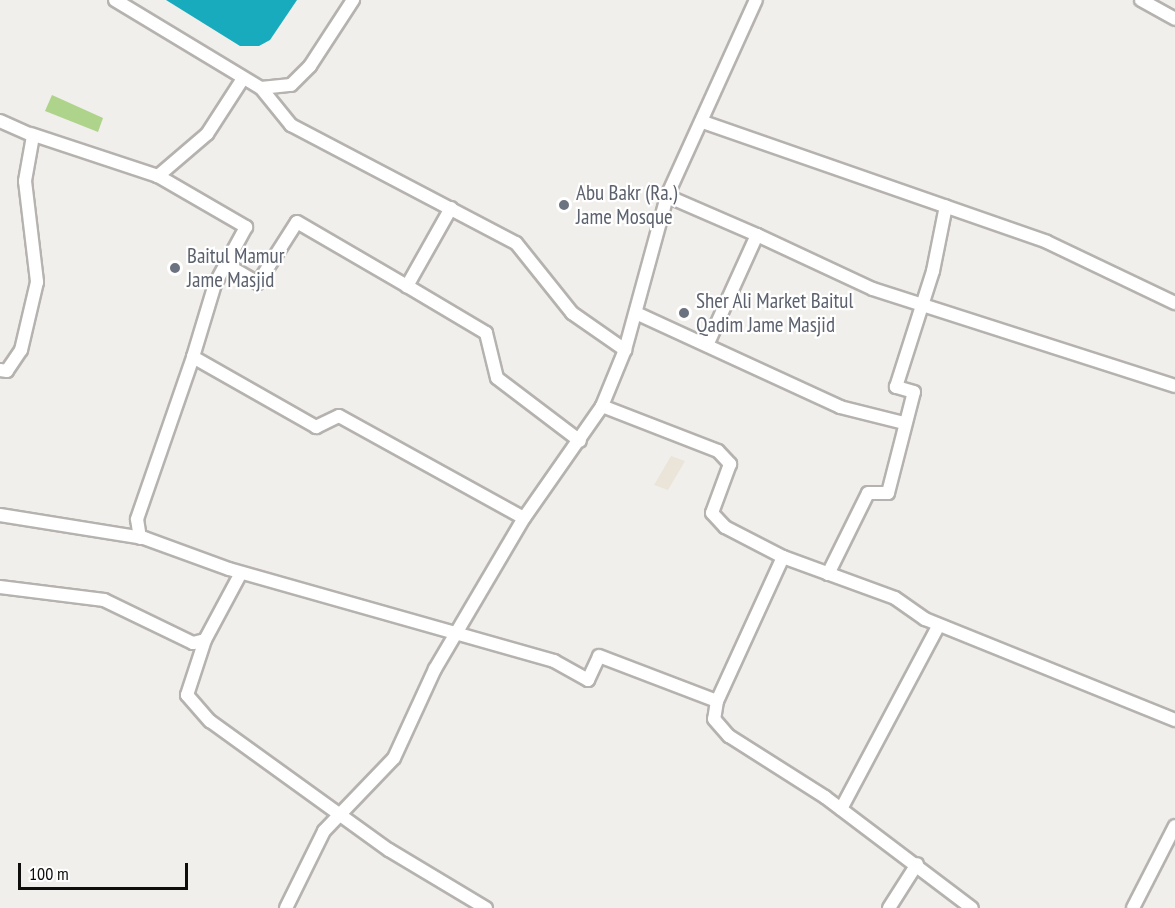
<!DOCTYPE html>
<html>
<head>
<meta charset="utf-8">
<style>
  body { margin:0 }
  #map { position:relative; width:1175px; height:908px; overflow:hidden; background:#f1efeb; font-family:"PT Sans Narrow",sans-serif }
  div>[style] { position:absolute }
  .built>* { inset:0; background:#eae4d9 }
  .green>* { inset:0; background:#aed38a }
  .water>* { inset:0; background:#18abbd }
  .roads { filter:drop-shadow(2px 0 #b5b2af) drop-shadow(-2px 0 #b5b2af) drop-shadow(0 2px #b5b2af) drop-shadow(0 -2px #b5b2af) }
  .minor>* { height:12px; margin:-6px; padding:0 6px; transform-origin:6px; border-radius:6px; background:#fff }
  .dots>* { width:16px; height:16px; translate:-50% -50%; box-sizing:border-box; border:3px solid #fff; border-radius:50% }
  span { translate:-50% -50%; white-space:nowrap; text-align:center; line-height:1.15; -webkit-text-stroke:4.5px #fff; paint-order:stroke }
  .worship-label { font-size:21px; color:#5b616d }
  .left { translate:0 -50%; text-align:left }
  .scale { position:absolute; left:18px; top:863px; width:170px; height:27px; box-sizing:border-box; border:3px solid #0f0e0d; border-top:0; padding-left:8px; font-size:18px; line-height:21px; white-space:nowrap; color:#0f0e0d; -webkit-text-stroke:4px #fff; paint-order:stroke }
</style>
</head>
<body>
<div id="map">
  <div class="built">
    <i style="clip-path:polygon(671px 456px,685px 461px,668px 490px,654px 485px)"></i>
  </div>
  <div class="green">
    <i style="clip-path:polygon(52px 95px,103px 118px,98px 132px,45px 111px)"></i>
  </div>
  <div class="water">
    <i style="clip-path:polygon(166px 0,297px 0,270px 40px,259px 46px,240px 46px)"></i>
  </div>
  <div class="roads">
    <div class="minor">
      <i style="left:115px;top:0;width:170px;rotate:31.1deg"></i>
      <i style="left:261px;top:88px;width:48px;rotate:51deg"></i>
      <i style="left:291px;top:125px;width:254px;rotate:27.7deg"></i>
      <i style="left:516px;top:243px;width:90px;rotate:51.3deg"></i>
      <i style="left:572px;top:313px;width:65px;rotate:34.9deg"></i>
      <i style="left:1141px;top:0;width:39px;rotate:29deg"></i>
      <i style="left:242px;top:80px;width:64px;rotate:122.9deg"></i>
      <i style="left:207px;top:134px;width:65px;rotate:139.4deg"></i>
      <i style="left:158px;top:176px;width:102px;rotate:30.1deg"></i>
      <i style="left:246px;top:227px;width:65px;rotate:118.5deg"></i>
      <i style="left:215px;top:284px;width:76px;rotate:106.8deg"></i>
      <i style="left:193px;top:357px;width:142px;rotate:29.6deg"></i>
      <i style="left:316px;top:427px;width:25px;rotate:-26deg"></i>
      <i style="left:339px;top:416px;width:211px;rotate:28.9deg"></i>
      <i style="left:261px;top:88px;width:30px;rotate:-6deg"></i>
      <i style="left:291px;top:85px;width:27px;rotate:-45deg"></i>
      <i style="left:310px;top:66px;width:79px;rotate:-56.9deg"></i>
      <i style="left:0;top:121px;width:36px;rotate:24deg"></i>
      <i style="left:33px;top:136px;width:46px;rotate:100.1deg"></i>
      <i style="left:25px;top:181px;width:102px;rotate:83.2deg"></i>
      <i style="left:37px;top:282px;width:70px;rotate:103.2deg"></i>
      <i style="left:21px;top:350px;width:25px;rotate:124deg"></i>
      <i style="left:7px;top:371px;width:7px;rotate:-172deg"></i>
      <i style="left:703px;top:122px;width:364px;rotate:19.2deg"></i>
      <i style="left:1047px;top:242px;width:142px;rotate:25.5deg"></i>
      <i style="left:31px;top:134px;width:134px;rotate:18.3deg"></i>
      <i style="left:667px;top:196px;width:98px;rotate:23.4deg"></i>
      <i style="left:757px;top:235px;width:121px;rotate:114.4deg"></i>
      <i style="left:451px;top:208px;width:90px;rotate:119.4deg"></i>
      <i style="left:407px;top:286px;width:92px;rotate:30.7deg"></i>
      <i style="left:486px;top:333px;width:46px;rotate:76.3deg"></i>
      <i style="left:497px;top:378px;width:104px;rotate:37.2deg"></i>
      <i style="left:757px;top:235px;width:128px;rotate:25deg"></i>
      <i style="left:873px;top:289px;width:317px;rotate:17.8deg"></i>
      <i style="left:225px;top:264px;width:38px;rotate:30deg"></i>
      <i style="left:258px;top:283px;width:72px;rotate:-57.4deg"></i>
      <i style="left:297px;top:222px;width:127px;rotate:30.2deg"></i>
      <i style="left:636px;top:313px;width:225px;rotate:24.7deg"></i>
      <i style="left:840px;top:407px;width:66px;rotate:14deg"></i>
      <i style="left:602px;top:406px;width:124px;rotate:21.2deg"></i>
      <i style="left:718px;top:451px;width:18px;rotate:47deg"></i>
      <i style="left:730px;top:464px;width:52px;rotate:110.2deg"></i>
      <i style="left:712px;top:513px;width:19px;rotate:47deg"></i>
      <i style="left:725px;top:527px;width:65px;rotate:27.3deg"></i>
      <i style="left:783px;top:557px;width:119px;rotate:20.1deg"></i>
      <i style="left:895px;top:598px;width:37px;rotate:35deg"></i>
      <i style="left:925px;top:619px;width:270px;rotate:22deg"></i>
      <i style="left:0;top:515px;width:146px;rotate:9.1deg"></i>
      <i style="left:144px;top:538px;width:90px;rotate:20deg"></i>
      <i style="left:229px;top:569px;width:338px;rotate:15.8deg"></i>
      <i style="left:554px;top:661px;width:39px;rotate:29deg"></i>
      <i style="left:588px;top:680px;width:26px;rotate:-65deg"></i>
      <i style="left:599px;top:656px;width:126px;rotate:20.9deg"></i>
      <i style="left:140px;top:538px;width:19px;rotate:-99deg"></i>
      <i style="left:137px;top:519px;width:171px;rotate:-70.9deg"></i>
      <i style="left:783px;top:557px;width:158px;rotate:114.6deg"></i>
      <i style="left:717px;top:701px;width:18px;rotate:99deg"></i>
      <i style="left:714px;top:719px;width:23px;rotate:49deg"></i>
      <i style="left:729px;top:736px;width:114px;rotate:32.4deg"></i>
      <i style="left:825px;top:797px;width:184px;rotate:37.1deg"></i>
      <i style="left:828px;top:574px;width:90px;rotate:-63.7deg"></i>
      <i style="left:868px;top:493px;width:20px"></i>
      <i style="left:888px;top:493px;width:104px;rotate:-75.6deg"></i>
      <i style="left:914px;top:392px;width:19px;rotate:-164deg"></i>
      <i style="left:896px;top:387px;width:122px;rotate:-72.3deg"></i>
      <i style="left:933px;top:271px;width:66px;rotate:-78.7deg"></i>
      <i style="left:0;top:587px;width:105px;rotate:7.1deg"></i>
      <i style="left:104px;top:600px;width:99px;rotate:25.8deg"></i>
      <i style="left:193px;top:643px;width:12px;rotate:-14deg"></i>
      <i style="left:205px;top:640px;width:76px;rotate:-61.8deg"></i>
      <i style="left:205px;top:640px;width:58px;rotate:108.1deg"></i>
      <i style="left:187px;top:695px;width:35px;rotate:49deg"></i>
      <i style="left:210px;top:721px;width:221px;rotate:35.8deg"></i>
      <i style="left:389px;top:850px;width:113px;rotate:30.9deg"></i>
      <i style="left:841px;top:809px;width:208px;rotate:-62deg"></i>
      <i style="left:286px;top:908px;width:86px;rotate:-63.7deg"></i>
      <i style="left:324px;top:831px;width:101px;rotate:-46.2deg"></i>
      <i style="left:394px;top:758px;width:98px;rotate:-65.3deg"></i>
      <i style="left:435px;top:669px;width:175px;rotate:-59.5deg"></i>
      <i style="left:524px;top:518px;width:136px;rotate:-55.1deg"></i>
      <i style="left:602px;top:406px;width:61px;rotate:-67.7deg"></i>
      <i style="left:625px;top:350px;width:160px;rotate:-74.7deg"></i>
      <i style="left:667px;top:196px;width:215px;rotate:-65.6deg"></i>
      <i style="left:889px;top:908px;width:52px;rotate:-57.5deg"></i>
      <i style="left:1133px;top:908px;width:92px;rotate:-62.9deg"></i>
    </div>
  </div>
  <div class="dots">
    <i style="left:564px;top:205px;background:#6b7280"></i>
    <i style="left:175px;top:268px;background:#6b7280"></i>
    <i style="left:684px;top:313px;background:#6b7280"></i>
  </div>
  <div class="worship-label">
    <span class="left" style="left:576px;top:205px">Abu Bakr (Ra.)<br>Jame Mosque</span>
    <span class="left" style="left:187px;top:268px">Baitul Mamur<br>Jame Masjid</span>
    <span class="left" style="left:696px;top:313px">Sher Ali Market Baitul<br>Qadim Jame Masjid</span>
  </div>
  <div class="scale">100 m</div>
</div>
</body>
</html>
